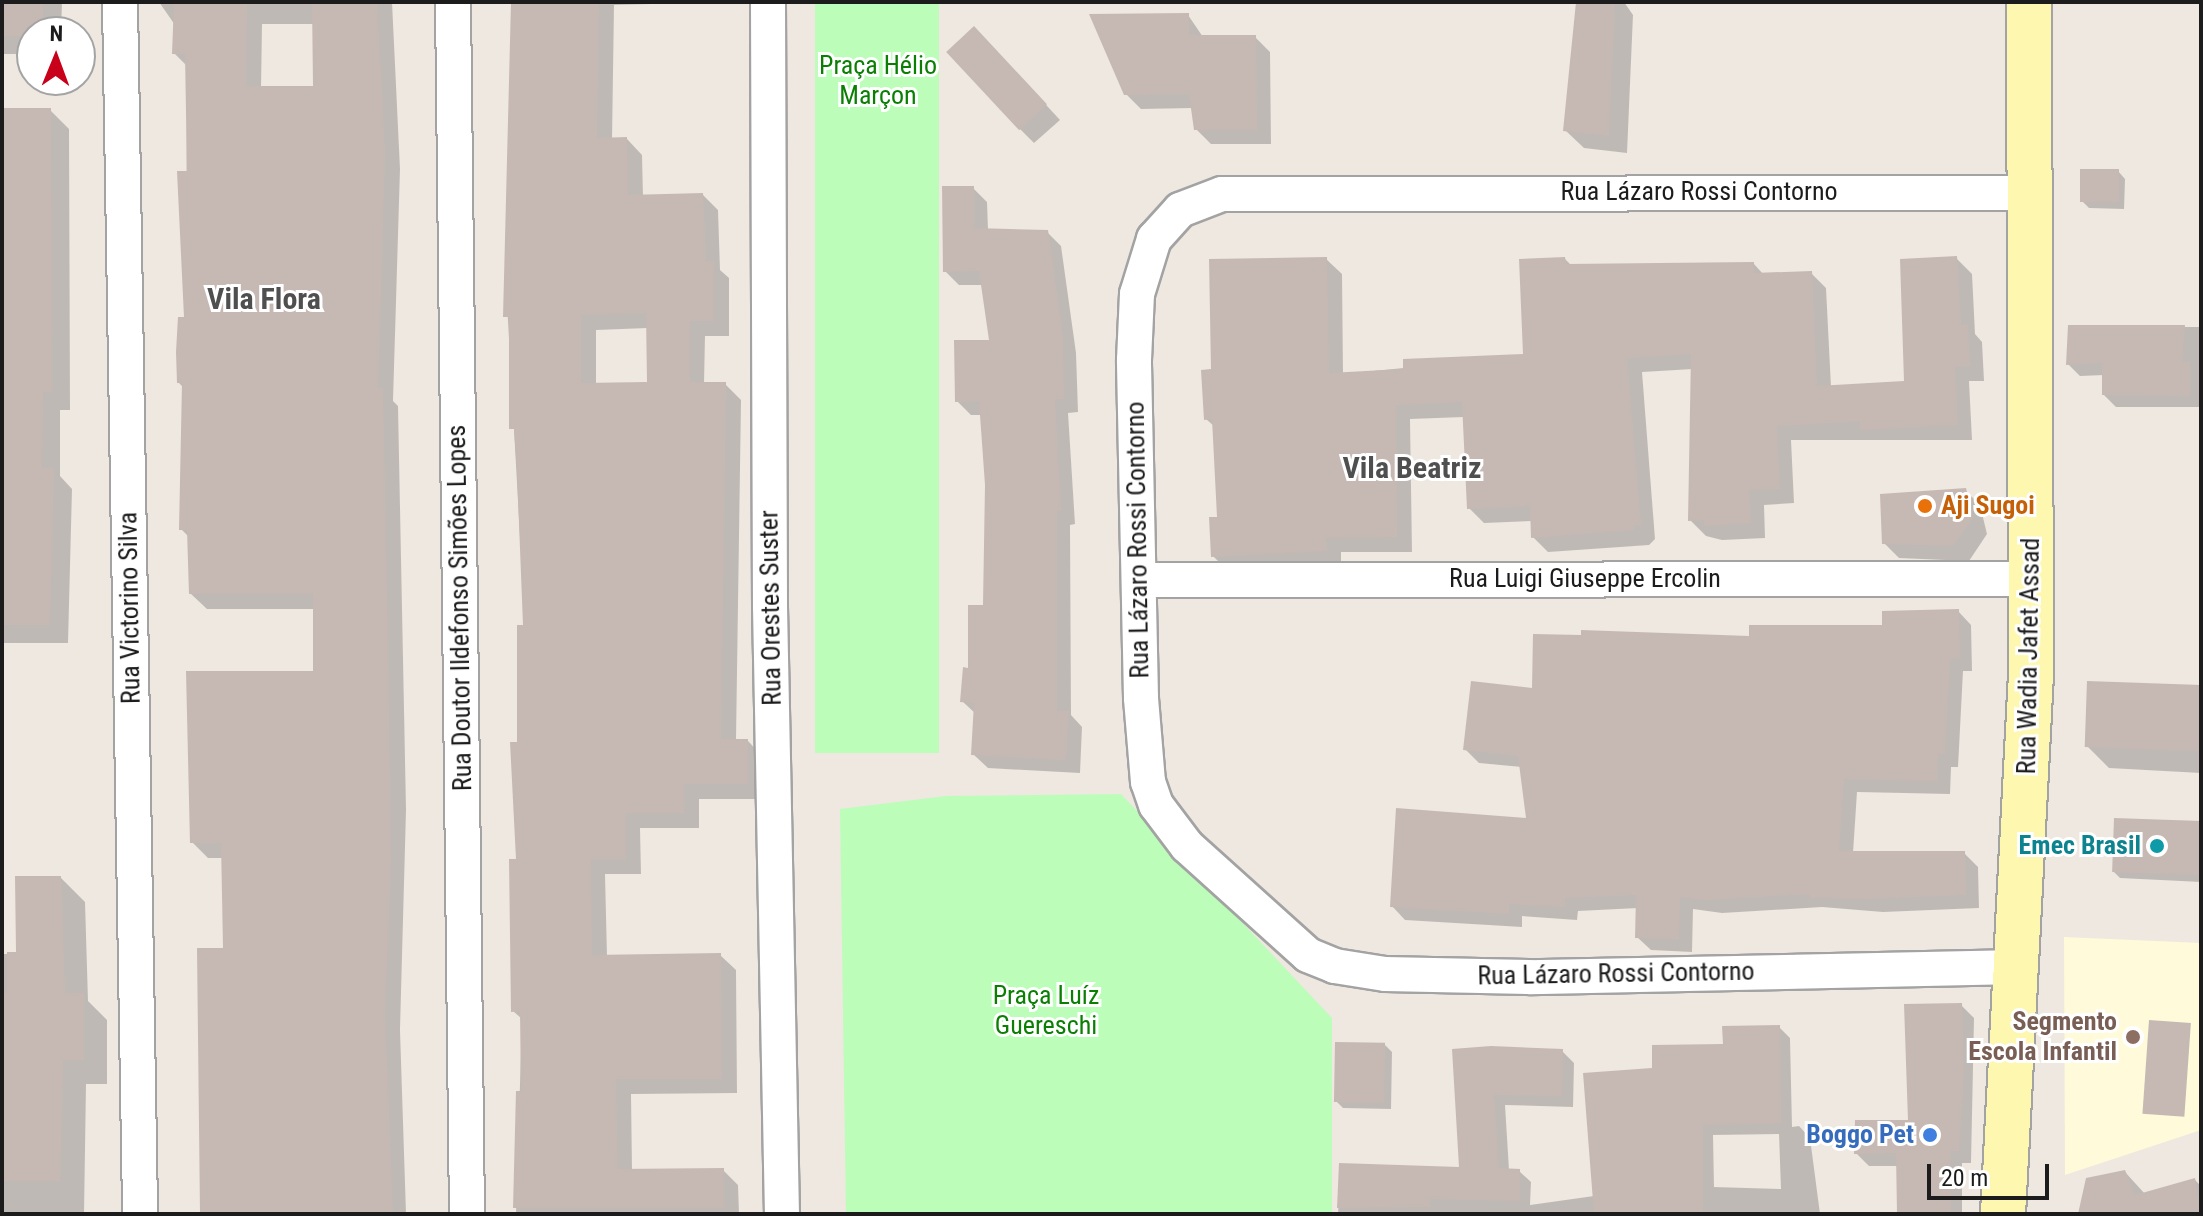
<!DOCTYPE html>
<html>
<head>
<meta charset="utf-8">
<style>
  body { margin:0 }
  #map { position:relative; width:2203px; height:1216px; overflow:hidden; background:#eee8e1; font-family:"Roboto Condensed",sans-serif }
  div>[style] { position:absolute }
  .education>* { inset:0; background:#fffad9 }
  .park>* { inset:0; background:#bcfdb9; transform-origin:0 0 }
  .shadow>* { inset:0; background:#0003 }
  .building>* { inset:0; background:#c6b9b4; transform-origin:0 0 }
  .roads { filter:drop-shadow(2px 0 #a3a3a3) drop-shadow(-2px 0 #a3a3a3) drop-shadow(0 2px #a3a3a3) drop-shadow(0 -2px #a3a3a3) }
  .street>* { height:34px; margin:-17px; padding:0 17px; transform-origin:17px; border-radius:17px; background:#fff }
  .secondary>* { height:44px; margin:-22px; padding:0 22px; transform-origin:22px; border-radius:22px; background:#fdf7af }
  .dots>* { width:22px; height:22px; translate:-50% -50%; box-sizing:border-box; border:4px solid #fff; border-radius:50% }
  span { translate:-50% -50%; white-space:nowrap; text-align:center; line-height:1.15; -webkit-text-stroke:6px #fff; paint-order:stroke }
  .park-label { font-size:26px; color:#0a7f04 }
  .street-label { font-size:26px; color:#1c1c1c }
  .food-label { font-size:26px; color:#c56008; font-weight:700 }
  .left { translate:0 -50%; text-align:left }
  .culture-label { font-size:26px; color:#0d838f; font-weight:700 }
  .right { translate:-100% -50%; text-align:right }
  .education-label { font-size:26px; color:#785e54; font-weight:700 }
  .shop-label { font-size:26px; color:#366cbe; font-weight:700 }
  .quarter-label { font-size:30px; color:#4f4f4f; font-weight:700 }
  .frame { position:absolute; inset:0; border:4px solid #1c1c1c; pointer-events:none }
  .north { position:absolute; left:16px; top:16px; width:80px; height:80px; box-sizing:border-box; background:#fff; border:2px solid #a4a4a4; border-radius:50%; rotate:1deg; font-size:22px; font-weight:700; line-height:32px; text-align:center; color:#1c1c1c }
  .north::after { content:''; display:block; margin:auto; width:28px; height:36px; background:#c8001a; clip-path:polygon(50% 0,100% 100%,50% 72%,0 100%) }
  .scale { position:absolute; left:1927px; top:1164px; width:122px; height:36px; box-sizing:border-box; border:4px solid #1c1c1c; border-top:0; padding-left:10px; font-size:24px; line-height:28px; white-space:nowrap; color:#1c1c1c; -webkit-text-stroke:6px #fff; paint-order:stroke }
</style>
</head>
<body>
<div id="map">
  <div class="education">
    <i style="clip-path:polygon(2064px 937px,2201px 943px,2201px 1130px,2065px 1175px)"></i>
  </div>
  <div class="park">
    <i style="left:815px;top:2px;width:124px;height:751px"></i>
    <i style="clip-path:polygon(1121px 794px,1332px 1018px,1332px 1214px,846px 1214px,840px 809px,946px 796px)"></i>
  </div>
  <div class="shadow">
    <i style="clip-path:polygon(2px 2px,62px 2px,61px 32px,32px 32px,32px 54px,2px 54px)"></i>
    <i style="clip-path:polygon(evenodd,159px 2px,392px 2px,400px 169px,393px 401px,398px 406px,406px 810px,400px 1030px,406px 1214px,201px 1214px,225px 950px,223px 858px,208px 858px,192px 842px,315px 673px,315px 609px,207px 609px,191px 594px,189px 537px,181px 529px,184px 388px,179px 383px,186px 319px,187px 66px,174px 53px,175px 25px,159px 2px,262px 24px,314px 24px,315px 88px,261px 88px,262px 24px)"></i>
    <i style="clip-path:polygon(evenodd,512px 2px,727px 2px,614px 5px,612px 140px,627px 139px,642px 155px,643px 197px,703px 195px,718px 210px,720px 270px,729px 278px,729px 336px,705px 336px,704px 384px,725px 384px,741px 400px,736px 741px,748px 741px,763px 757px,763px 799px,699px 799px,699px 828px,640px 828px,641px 874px,605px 874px,607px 956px,720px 955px,736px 970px,737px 1093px,631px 1094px,632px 1171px,723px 1170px,738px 1185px,739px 1214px,516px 1214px,522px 1019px,513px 1011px,525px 627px,505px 267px,512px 2px,648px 328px,649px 384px,596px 385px,596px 330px,648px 328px)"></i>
    <i style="clip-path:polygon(1528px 2px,1624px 2px,1633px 15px,1627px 153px,1584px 148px,1565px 130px,1578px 3px)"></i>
    <i style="clip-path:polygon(1188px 15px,1203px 37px,1255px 37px,1270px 52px,1271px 144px,1211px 144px,1196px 129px,1193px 108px,1141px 109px,1126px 94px)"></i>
    <i style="clip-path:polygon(989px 43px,1060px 120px,1034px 143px,1019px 128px)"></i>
    <i style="clip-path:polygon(2px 110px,50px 110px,69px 129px,70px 410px,60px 410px,60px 476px,72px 489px,68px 643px,2px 643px)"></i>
    <i style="clip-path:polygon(2118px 171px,2125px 179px,2124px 209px,2089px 208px,2082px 201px)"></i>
    <i style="clip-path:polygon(973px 188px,987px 202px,988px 230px,1047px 232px,1061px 246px,1076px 353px,1078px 412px,1068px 413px,1075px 524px,1070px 525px,1071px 715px,1082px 727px,1080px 773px,988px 768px,973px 754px,976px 714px,962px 701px,985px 607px,987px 485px,982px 415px,971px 415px,957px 401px,991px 342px,983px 285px,959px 285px,945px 271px)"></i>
    <i style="clip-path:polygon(1956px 258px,1972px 274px,1975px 334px,1982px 342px,1984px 381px,1969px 381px,1972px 440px,1791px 440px,1794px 503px,1764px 505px,1765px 538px,1722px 540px,1706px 536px,1690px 520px,1693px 369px,1642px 372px,1655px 539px,1649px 545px,1548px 552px,1533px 537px,1532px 521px,1484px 523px,1469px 508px,1464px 417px,1410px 419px,1412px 552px,1341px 552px,1341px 566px,1228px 571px,1213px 556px,1219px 519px,1215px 427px,1206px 419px,1213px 371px,1326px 259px,1342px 274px,1343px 374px,1525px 356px,1565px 259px,1572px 266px,1754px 264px,1764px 275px,1811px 273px,1826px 288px,1831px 387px,1906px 383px)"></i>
    <i style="clip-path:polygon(2070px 327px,2201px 327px,2201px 407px,2116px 407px,2104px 395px,2104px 375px,2080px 376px,2068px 364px)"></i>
    <i style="clip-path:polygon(1965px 490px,1980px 505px,1987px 534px,1969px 561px,1899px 558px,1884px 543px)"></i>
    <i style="clip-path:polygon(1958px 611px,1971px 625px,1972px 671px,1963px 671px,1958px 767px,1951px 767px,1950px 794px,1857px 792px,1853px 853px,1964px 853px,1978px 867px,1979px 908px,1883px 912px,1822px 907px,1722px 913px,1693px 909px,1692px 952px,1651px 950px,1637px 937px,1638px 908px,1578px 911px,1577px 920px,1522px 916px,1522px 927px,1405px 920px,1392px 906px,1529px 821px,1522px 767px,1479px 763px,1465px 749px,1534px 690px,1751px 638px,1884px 627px)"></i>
    <i style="clip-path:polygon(2201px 690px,2201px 773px,2109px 768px,2087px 746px)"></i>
    <i style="clip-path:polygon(2201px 823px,2201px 882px,2120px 878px,2113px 871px)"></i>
    <i style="clip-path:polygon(61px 878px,85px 902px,88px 1001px,107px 1020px,107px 1084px,86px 1084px,84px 1214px,2px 1214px,2px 954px,18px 954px)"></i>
    <i style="clip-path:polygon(1961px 1005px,1974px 1018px,1971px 1163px,1962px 1163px,1962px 1214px,1899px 1214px,1898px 1166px,1869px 1166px,1856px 1153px,1910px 1122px)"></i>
    <i style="clip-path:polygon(evenodd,1779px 1027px,1790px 1038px,1792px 1127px,1799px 1126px,1810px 1138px,1820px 1214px,1338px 1214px,1341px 1165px,1461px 1169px,1454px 1051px,1562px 1051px,1574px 1063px,1573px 1107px,1505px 1105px,1509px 1170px,1519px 1171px,1531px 1182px,1530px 1205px,1594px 1196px,1654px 1070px,1779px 1027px,1779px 1134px,1781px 1189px,1714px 1187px,1713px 1135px,1779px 1134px)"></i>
    <i style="clip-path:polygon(1385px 1045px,1392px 1052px,1391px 1109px,1343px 1108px,1336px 1101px)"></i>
    <i style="clip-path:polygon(2125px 1172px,2145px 1194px,2195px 1180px,2201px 1186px,2201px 1214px,2088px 1214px)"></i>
  </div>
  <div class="building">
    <i style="left:2px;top:2px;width:41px;height:34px"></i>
    <i style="clip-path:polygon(174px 2px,247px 2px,246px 86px,313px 86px,312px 2px,377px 2px,385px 152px,378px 388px,383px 388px,388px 645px,391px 862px,385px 1013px,393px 1214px,200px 1214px,197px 948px,223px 948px,221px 843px,190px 843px,186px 671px,313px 671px,313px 594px,189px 594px,187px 530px,179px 530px,182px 383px,177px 383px,176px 352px,178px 317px,184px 317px,177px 171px,187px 171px,185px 54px,172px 54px)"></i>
    <i style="clip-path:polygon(evenodd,511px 2px,599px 2px,597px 138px,627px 137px,628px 195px,703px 193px,706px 261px,714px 261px,714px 321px,690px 321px,690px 382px,726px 382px,721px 739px,748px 739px,748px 784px,684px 784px,684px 813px,626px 813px,626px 859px,591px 859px,592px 955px,721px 953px,722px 1079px,616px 1079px,617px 1142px,618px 1169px,724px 1168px,724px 1208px,513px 1208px,516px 1091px,521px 1091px,520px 1011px,511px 1012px,509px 859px,516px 859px,510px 742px,517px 742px,517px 625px,523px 625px,517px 472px,514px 429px,509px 429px,509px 317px,503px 317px,511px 2px,646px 313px,647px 382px,581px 383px,581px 315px,646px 313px)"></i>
    <i style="clip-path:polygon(1576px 2px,1615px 2px,1609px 136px,1563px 131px)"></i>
    <i style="clip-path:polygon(1189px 13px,1189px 35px,1256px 35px,1257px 130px,1194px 130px,1189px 94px,1124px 95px,1089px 14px)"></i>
    <i style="left:974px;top:26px;width:107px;height:38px;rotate:47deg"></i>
    <i style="clip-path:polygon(2px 108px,51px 108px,52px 392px,43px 392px,42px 468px,54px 468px,50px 625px,2px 625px)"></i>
    <i style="left:2080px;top:169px;width:39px;height:33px"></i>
    <i style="clip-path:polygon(942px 186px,974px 186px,974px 228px,1048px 230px,1063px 337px,1064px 399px,1055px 399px,1061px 511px,1057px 511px,1057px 711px,1069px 711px,1066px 760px,971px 755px,974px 703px,960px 702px,963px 667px,968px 668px,968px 605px,983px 605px,985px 485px,979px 401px,955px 402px,954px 340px,989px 340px,979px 271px,943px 272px)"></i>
    <i style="clip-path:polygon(1957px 256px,1961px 325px,1968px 324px,1970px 366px,1955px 367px,1958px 425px,1860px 430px,1860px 421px,1777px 426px,1780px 489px,1749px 490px,1751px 523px,1704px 526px,1704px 520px,1688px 521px,1691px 354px,1627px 358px,1641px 525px,1634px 525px,1634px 530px,1531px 538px,1530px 506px,1467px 509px,1462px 402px,1396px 405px,1397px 537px,1326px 538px,1327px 551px,1211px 557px,1209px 517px,1217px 517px,1212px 419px,1204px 420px,1201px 370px,1211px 369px,1209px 259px,1327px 257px,1329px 373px,1403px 369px,1403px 359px,1523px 354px,1519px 259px,1565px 257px,1566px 264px,1754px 262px,1754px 273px,1812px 271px,1817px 386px,1904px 381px,1900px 259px)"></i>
    <i style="clip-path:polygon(2068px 325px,2185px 325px,2182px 362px,2190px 362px,2190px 396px,2102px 395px,2102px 363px,2066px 365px)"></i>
    <i style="clip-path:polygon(1966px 488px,1973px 518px,1953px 546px,1882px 544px,1880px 494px)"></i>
    <i style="clip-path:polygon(1959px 609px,1960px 658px,1950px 659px,1945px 754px,1938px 754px,1937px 781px,1844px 779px,1839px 851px,1965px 851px,1966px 895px,1868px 899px,1810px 898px,1810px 894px,1707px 900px,1680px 897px,1679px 939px,1635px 938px,1636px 895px,1565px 898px,1565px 907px,1509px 904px,1509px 914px,1390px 907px,1396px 808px,1526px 818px,1518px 756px,1463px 750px,1471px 681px,1532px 688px,1533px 634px,1581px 635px,1581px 630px,1749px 636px,1749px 625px,1882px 625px,1882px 611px)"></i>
    <i style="left:2087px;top:681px;width:114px;height:66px;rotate:2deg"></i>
    <i style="left:2114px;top:818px;width:87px;height:54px;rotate:2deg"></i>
    <i style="clip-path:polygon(15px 876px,61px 876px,65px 993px,84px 993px,84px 1060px,63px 1060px,60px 1181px,2px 1181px,2px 993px,7px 993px,7px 952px,16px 952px)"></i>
    <i style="clip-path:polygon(1962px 1003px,1964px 1074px,1959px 1151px,1950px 1151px,1951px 1214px,1897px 1214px,1896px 1153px,1854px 1154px,1855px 1120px,1908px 1120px,1904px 1004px)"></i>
    <i style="left:2149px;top:1020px;width:42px;height:94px;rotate:4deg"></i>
    <i style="clip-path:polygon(1780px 1025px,1781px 1123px,1703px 1125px,1703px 1214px,1594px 1214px,1583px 1073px,1652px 1068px,1652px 1045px,1723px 1044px,1722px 1026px)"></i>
    <i style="left:1335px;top:1042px;width:50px;height:60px;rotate:1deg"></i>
    <i style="clip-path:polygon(1491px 1046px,1563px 1049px,1562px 1096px,1494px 1095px,1499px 1168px,1520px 1169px,1520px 1201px,1430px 1199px,1430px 1207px,1337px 1208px,1339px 1163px,1459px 1167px,1452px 1049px)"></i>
    <i style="clip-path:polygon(2125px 1170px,2135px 1195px,2195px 1178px,2201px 1214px,2078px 1214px,2086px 1178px)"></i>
  </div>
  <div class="roads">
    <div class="street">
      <i style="left:120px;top:2px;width:1212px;rotate:89.05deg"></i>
      <i style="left:453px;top:2px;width:1212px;rotate:89.34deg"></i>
      <i style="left:768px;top:2px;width:605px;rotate:89.81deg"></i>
      <i style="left:770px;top:607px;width:607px;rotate:88.87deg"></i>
      <i style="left:1139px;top:580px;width:892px;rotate:-0.06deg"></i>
      <i style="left:2019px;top:967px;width:490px;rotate:178.8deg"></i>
      <i style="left:1529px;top:977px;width:144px;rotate:-178.8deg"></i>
      <i style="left:1385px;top:974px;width:51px;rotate:-170.9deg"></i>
      <i style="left:1335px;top:966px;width:29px;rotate:-158deg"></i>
      <i style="left:1308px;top:955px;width:163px;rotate:-138deg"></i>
      <i style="left:1187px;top:846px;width:51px;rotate:-127.1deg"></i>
      <i style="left:1156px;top:805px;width:24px;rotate:-109deg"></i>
      <i style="left:1148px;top:782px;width:84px;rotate:-94.8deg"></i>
      <i style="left:1141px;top:698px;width:338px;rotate:-91.2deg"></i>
      <i style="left:1134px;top:360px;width:66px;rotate:-87.4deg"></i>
      <i style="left:1137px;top:294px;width:58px;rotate:-72.8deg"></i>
      <i style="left:1154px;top:239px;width:39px;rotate:-48deg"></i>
      <i style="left:1180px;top:210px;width:45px;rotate:-20.9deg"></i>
      <i style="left:1222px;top:194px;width:808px;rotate:-0.07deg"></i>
    </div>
    <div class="secondary">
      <i style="left:2003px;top:1214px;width:541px;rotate:-87.03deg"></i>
      <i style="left:2031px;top:674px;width:672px;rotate:-90.17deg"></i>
    </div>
  </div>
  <div class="dots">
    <i style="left:1925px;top:506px;background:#e8710a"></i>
    <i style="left:2157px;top:846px;background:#0f9aa8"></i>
    <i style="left:2133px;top:1037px;background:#8d6e63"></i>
    <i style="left:1930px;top:1135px;background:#3f7fe0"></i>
  </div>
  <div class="park-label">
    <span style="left:878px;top:81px">Praça Hélio<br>Marçon</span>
    <span style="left:1046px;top:1011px">Praça Luíz<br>Guereschi</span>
  </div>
  <div class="street-label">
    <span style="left:1699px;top:192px">Rua Lázaro Rossi Contorno</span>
    <span style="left:1138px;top:540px;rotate:-91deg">Rua Lázaro Rossi Contorno</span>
    <span style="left:1585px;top:579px">Rua Luigi Giuseppe Ercolin</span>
    <span style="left:130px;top:608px;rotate:-91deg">Rua Victorino Silva</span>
    <span style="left:460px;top:608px;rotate:-91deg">Rua Doutor Ildefonso Simões Lopes</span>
    <span style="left:771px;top:608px;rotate:-91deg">Rua Orestes Suster</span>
    <span style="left:2029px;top:656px;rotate:-89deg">Rua Wadia Jafet Assad</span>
    <span style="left:1616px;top:974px;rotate:-1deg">Rua Lázaro Rossi Contorno</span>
  </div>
  <div class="food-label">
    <span class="left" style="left:1941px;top:506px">Aji Sugoi</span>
  </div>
  <div class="culture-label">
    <span class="right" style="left:2141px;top:846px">Emec Brasil</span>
  </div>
  <div class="education-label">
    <span class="right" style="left:2117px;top:1037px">Segmento<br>Escola Infantil</span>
  </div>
  <div class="shop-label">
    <span class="right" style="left:1914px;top:1135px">Boggo Pet</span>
  </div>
  <div class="quarter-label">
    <span style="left:264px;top:299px">Vila Flora</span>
    <span style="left:1412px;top:468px">Vila Beatriz</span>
  </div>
  <div class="frame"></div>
  <div class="north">N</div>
  <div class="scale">20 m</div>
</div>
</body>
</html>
